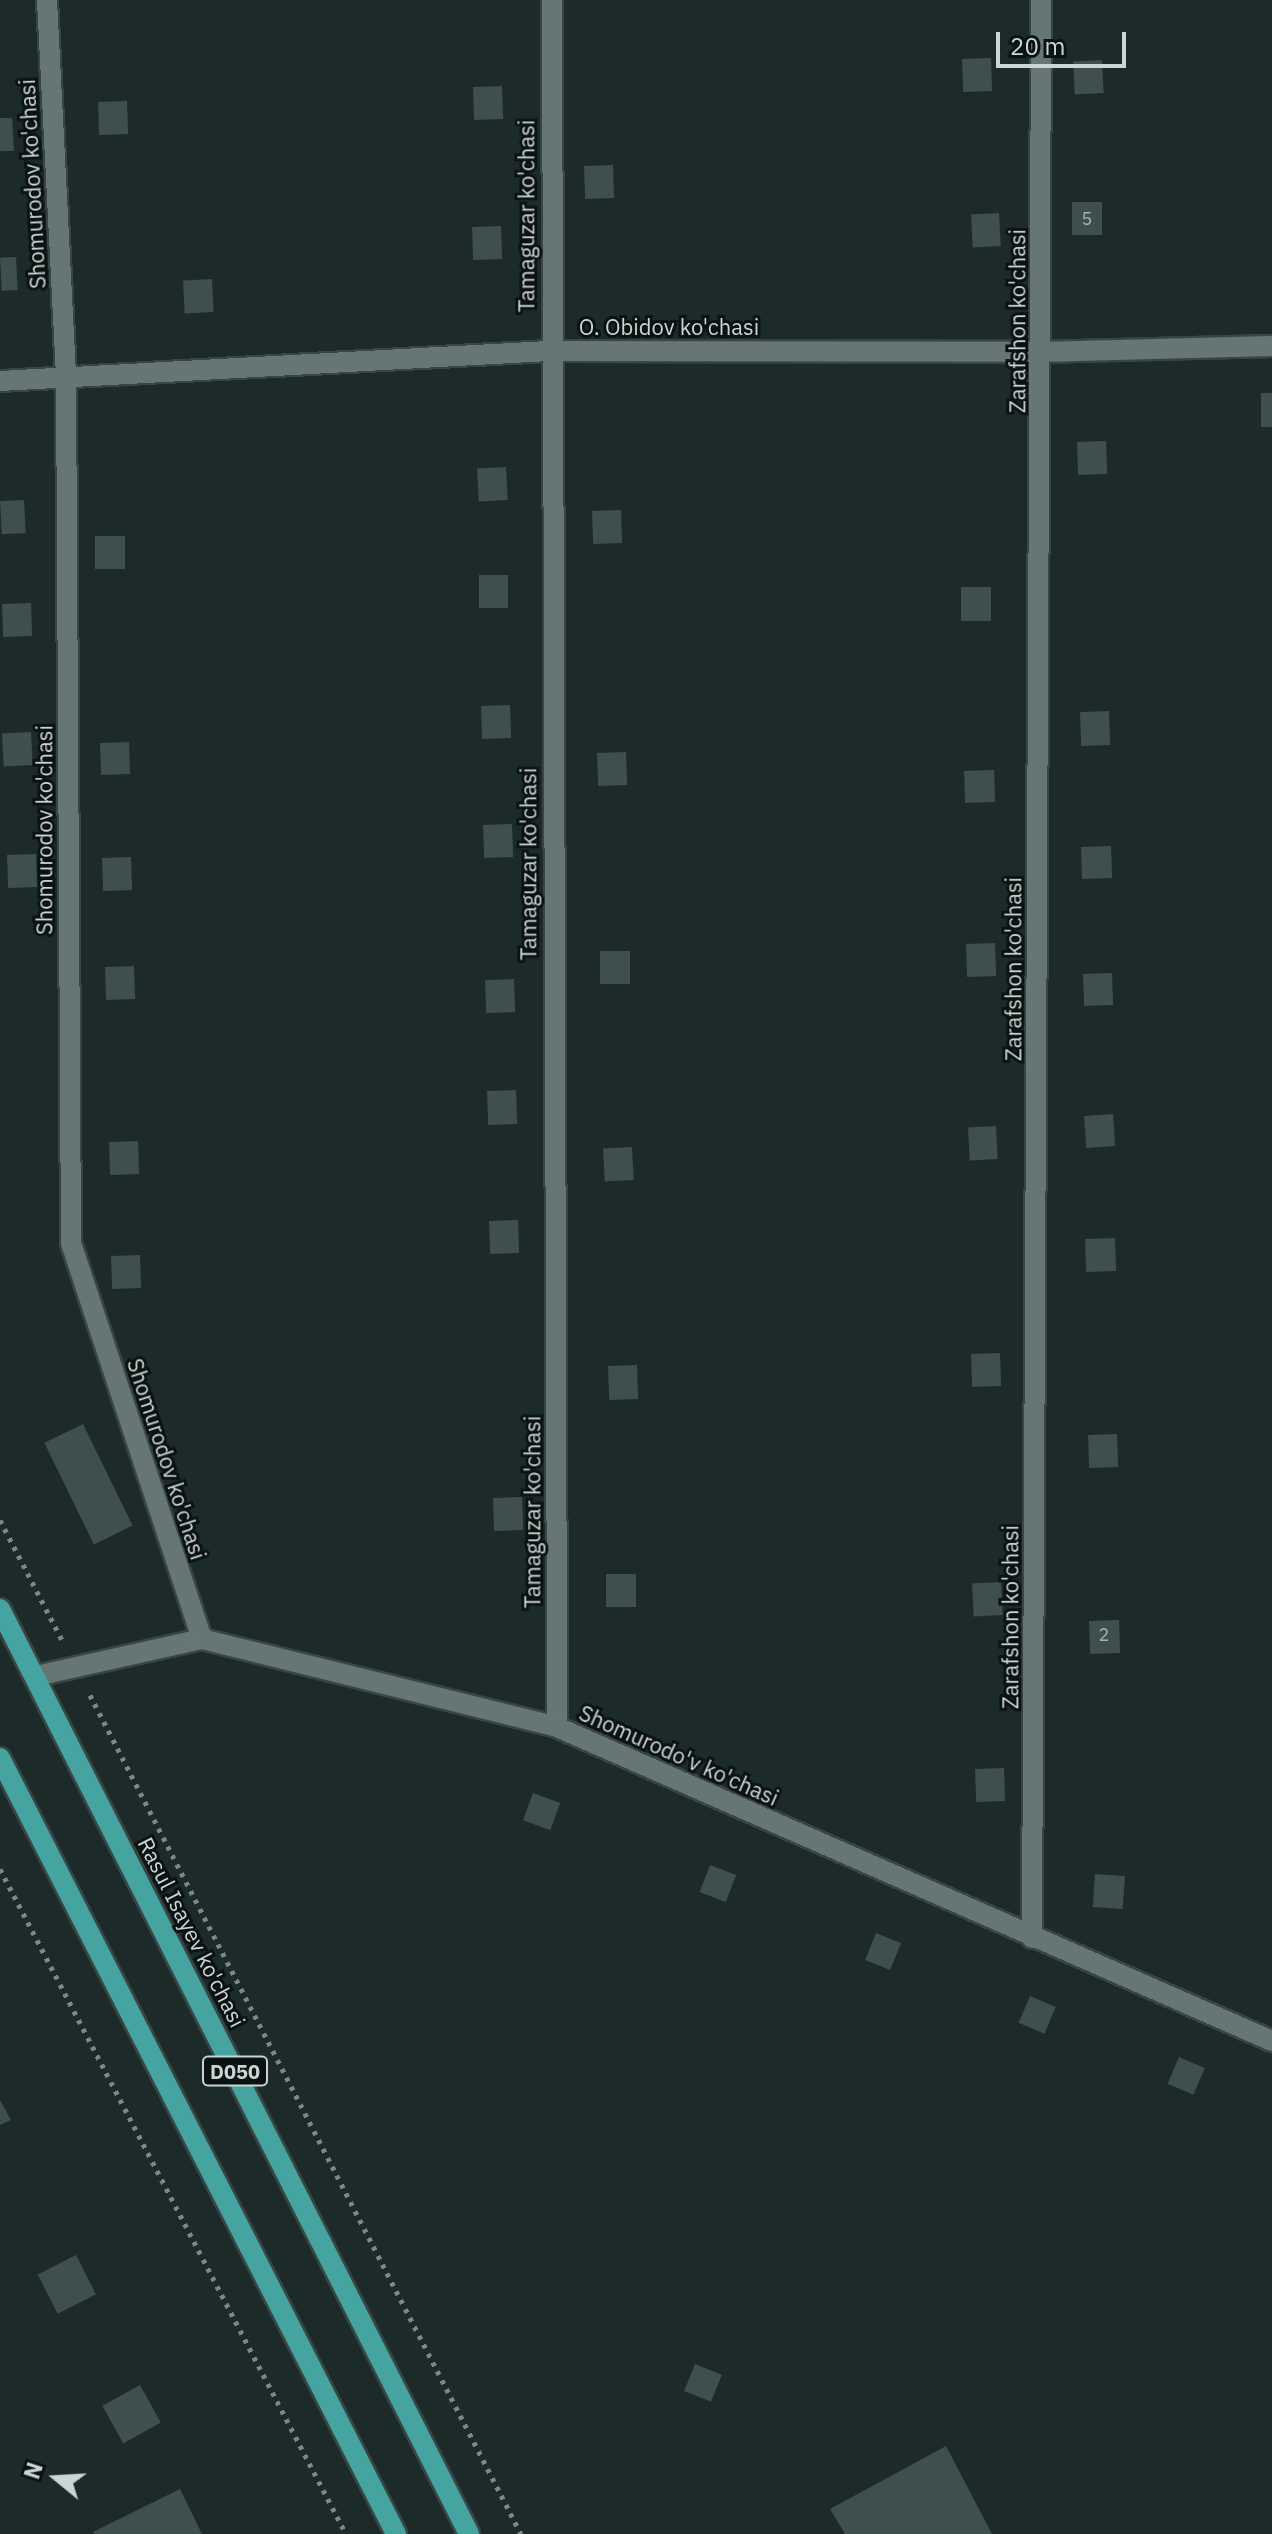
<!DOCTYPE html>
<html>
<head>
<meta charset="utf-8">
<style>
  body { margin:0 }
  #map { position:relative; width:1272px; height:2534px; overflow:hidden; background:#1c2b2a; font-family:"IBM Plex Sans",sans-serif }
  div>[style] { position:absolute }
  .building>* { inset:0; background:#3e4f4e; transform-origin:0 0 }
  .path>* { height:5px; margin-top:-2.5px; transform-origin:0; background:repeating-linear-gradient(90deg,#7c8887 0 4px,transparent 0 10px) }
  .roads { filter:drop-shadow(2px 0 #384545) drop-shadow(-2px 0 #384545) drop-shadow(0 2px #384545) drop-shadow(0 -2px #384545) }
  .minor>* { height:20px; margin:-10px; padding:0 10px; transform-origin:10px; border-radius:10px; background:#657675 }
  .major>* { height:20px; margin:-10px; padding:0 10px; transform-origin:10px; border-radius:10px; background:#45a4a0 }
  span { translate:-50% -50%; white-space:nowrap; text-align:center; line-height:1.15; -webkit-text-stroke:6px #0b1212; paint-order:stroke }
  .number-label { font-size:18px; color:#a8b4b2 }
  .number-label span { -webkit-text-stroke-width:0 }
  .shield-label span { padding:2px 6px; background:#0b1212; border:2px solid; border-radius:6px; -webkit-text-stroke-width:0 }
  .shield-label { font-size:20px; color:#cbd5d4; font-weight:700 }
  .street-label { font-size:22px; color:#cbd5d4 }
  .north { position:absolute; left:16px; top:2438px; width:80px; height:80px; -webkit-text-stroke:6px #0b1212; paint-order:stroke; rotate:288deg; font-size:22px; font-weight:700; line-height:32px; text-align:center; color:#cbd5d4 }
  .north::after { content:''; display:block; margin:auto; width:28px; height:36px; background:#cbd5d4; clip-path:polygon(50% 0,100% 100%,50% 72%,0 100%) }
  .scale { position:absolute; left:996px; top:32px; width:130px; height:36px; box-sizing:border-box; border:4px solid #cbd5d4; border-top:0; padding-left:10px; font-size:24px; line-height:28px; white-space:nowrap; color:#cbd5d4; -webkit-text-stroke:6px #0b1212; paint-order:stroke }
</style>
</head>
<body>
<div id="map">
  <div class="building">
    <i style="left:991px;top:58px;width:33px;height:29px;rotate:88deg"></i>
    <i style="left:1102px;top:60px;width:33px;height:29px;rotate:87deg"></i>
    <i style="left:502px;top:86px;width:33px;height:29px;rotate:88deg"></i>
    <i style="left:127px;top:101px;width:33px;height:29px;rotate:88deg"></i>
    <i style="clip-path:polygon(0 118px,12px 118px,14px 151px,0 151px)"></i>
    <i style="left:613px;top:165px;width:33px;height:29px;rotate:88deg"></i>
    <i style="left:1102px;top:202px;width:33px;height:30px;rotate:90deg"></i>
    <i style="left:999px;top:213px;width:33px;height:28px;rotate:87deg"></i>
    <i style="left:501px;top:226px;width:33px;height:29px;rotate:88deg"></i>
    <i style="left:16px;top:257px;width:33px;height:16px;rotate:87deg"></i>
    <i style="left:212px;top:279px;width:33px;height:29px;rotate:87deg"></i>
    <i style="left:1272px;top:393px;width:34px;height:11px;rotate:90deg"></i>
    <i style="left:1106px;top:441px;width:33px;height:29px;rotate:88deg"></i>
    <i style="left:506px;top:467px;width:33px;height:29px;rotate:87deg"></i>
    <i style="left:24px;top:500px;width:33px;height:24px;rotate:87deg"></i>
    <i style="left:621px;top:510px;width:33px;height:29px;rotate:88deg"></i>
    <i style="left:125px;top:536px;width:33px;height:30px;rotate:90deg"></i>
    <i style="left:479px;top:575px;width:29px;height:33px"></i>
    <i style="left:961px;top:587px;width:30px;height:34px"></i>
    <i style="left:31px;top:603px;width:33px;height:29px;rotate:88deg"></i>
    <i style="left:510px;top:705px;width:33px;height:29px;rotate:88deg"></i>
    <i style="left:1109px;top:711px;width:34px;height:29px;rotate:88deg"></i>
    <i style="left:31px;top:732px;width:33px;height:29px;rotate:87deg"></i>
    <i style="left:129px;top:742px;width:32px;height:29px;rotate:88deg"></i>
    <i style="left:626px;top:752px;width:33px;height:29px;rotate:88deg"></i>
    <i style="left:994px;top:770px;width:32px;height:30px;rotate:88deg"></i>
    <i style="left:512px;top:824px;width:33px;height:29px;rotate:88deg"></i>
    <i style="left:1111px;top:846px;width:32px;height:30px;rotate:88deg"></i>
    <i style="left:36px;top:854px;width:33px;height:29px;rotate:88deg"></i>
    <i style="left:131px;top:857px;width:33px;height:29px;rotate:88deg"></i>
    <i style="left:995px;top:943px;width:33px;height:29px;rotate:88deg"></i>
    <i style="left:630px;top:951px;width:33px;height:30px;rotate:90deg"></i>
    <i style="left:134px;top:966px;width:33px;height:29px;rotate:88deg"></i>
    <i style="left:1112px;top:973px;width:32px;height:29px;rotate:88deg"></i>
    <i style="left:514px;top:979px;width:33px;height:29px;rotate:88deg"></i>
    <i style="left:516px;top:1090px;width:34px;height:29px;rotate:88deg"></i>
    <i style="left:1113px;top:1114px;width:32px;height:29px;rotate:86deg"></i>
    <i style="left:996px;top:1126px;width:33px;height:28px;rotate:87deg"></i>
    <i style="left:138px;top:1141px;width:33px;height:29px;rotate:88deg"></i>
    <i style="left:632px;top:1147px;width:33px;height:29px;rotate:87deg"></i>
    <i style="left:518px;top:1220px;width:33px;height:29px;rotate:88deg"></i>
    <i style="left:1115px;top:1238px;width:33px;height:30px;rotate:88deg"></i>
    <i style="left:140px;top:1255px;width:33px;height:29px;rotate:88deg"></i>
    <i style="left:1000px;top:1353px;width:33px;height:29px;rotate:88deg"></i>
    <i style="left:637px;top:1365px;width:34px;height:29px;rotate:88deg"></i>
    <i style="left:83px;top:1424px;width:113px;height:43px;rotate:64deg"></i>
    <i style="left:1117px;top:1434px;width:33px;height:29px;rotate:88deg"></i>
    <i style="left:522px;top:1497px;width:33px;height:29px;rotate:88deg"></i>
    <i style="left:636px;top:1574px;width:33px;height:30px;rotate:90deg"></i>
    <i style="left:1001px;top:1582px;width:33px;height:29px;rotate:87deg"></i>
    <i style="left:1119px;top:1620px;width:33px;height:30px;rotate:88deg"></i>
    <i style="left:1004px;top:1768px;width:33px;height:29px;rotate:88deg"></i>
    <i style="left:533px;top:1793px;width:29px;height:29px;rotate:20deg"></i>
    <i style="left:710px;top:1865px;width:28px;height:29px;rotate:21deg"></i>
    <i style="left:1095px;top:1874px;width:30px;height:33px;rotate:4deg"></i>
    <i style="left:876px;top:1933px;width:27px;height:29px;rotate:22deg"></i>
    <i style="left:1030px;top:1996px;width:28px;height:29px;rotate:23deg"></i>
    <i style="left:1179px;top:2057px;width:28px;height:29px;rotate:23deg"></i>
    <i style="clip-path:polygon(0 2100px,11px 2120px,0 2125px)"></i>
    <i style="left:76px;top:2255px;width:44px;height:43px;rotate:63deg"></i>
    <i style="left:695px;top:2364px;width:29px;height:29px;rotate:22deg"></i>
    <i style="left:140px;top:2385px;width:43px;height:43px;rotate:61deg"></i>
    <i style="clip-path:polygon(946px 2446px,992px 2534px,845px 2534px,830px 2509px)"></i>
    <i style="clip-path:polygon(180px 2489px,202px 2534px,94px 2534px,93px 2532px)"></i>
  </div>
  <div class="path">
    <i style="left:0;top:1520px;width:135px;rotate:62.7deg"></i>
    <i style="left:90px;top:1695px;width:943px;rotate:62.81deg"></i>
    <i style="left:0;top:1869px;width:750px;rotate:62.51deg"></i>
  </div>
  <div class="roads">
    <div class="minor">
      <i style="left:47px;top:0;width:377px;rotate:87.1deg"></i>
      <i style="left:66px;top:377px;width:866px;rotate:89.67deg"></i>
      <i style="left:71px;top:1243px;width:417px;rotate:71.7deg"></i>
      <i style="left:552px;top:0;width:1727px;rotate:89.83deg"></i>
      <i style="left:0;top:381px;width:550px;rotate:-3.13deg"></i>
      <i style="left:549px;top:351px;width:492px;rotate:0.1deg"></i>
      <i style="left:1041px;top:352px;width:231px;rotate:-1.5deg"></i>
      <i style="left:36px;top:1676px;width:170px;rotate:-12.6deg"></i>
      <i style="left:202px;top:1639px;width:366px;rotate:13.9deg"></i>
      <i style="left:557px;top:1727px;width:781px;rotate:23.71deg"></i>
      <i style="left:1032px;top:1938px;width:1938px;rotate:-89.73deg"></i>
    </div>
    <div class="major">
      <i style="left:0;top:1609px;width:1037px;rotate:63.11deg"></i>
      <i style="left:0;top:1758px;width:871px;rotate:62.96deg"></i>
    </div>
  </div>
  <div class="number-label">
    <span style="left:1087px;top:219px">5</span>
    <span style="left:1104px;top:1635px">2</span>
  </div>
  <div class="shield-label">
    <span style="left:235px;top:2071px">D050</span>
  </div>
  <div class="street-label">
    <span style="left:32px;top:184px;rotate:-93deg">Shomurodov ko'chasi</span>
    <span style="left:526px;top:216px;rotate:-90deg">Tamaguzar ko'chasi</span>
    <span style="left:1017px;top:321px;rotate:-90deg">Zarafshon ko'chasi</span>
    <span style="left:669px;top:327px">O. Obidov ko'chasi</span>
    <span style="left:44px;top:830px;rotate:-90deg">Shomurodov ko'chasi</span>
    <span style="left:528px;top:864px;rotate:-90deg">Tamaguzar ko'chasi</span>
    <span style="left:1013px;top:969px;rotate:-90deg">Zarafshon ko'chasi</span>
    <span style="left:167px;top:1459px;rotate:72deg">Shomurodov ko'chasi</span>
    <span style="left:532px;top:1512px;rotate:-90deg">Tamaguzar ko'chasi</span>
    <span style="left:1010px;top:1617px;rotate:-90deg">Zarafshon ko'chasi</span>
    <span style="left:679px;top:1755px;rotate:24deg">Shomurodo'v ko'chasi</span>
    <span style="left:192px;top:1932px;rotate:63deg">Rasul Isayev ko'chasi</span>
  </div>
  <div class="north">N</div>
  <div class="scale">20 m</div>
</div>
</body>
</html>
